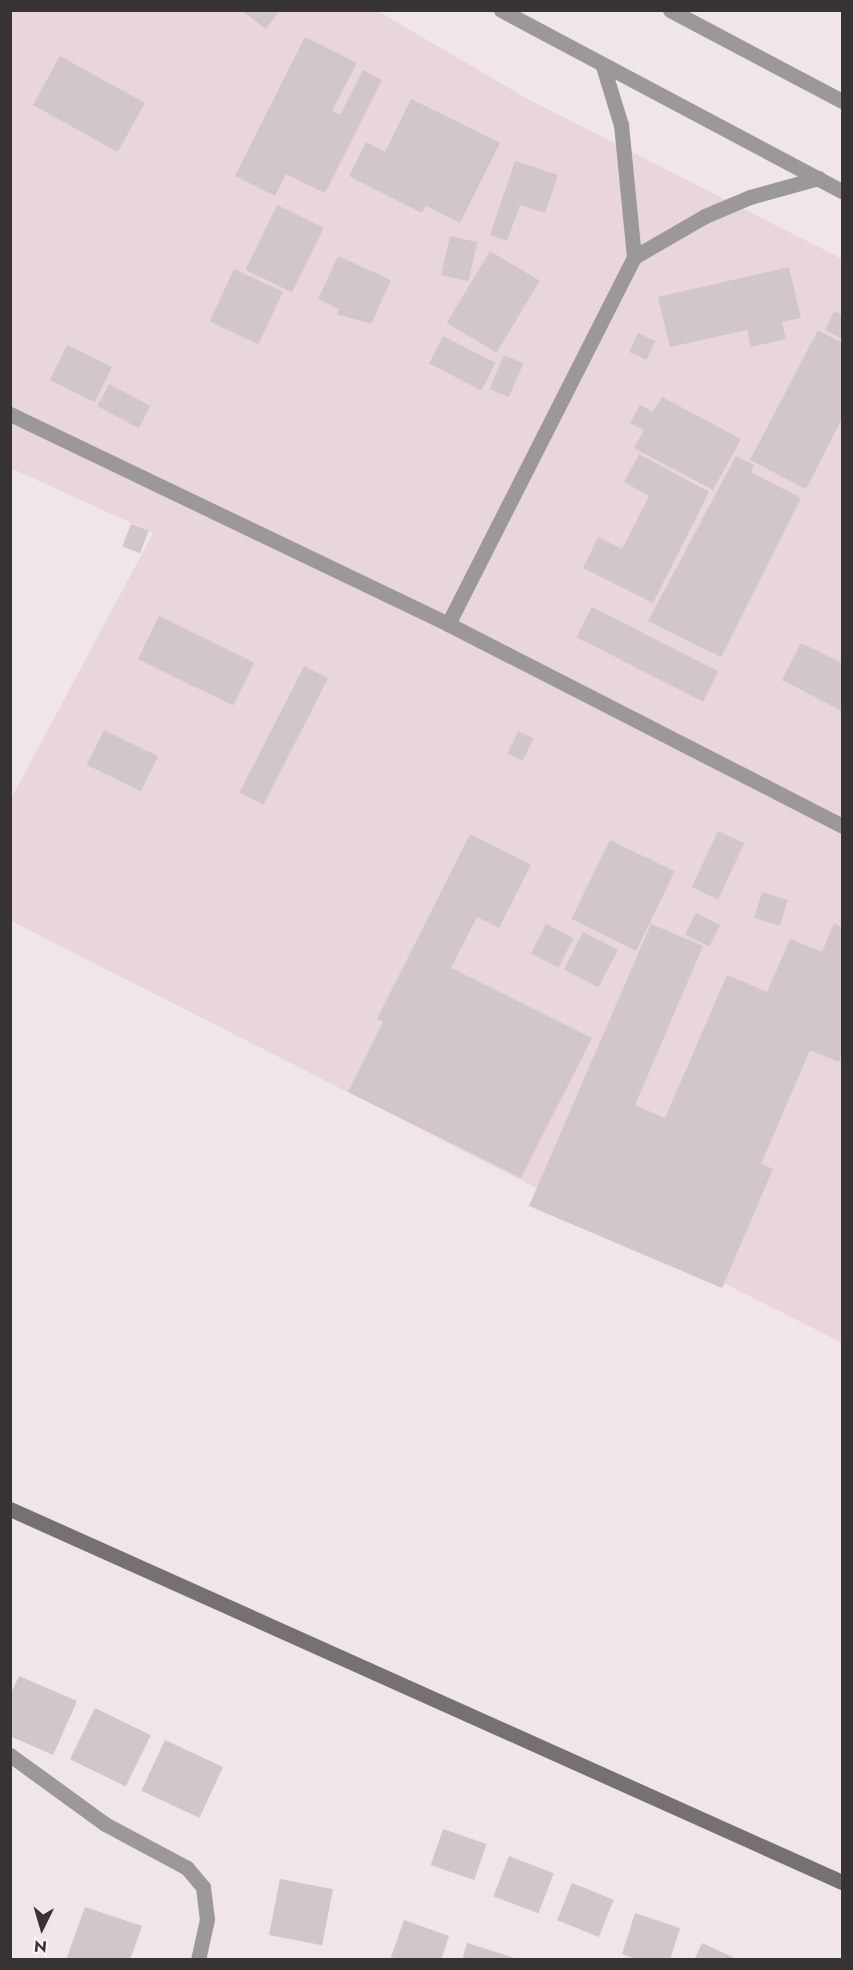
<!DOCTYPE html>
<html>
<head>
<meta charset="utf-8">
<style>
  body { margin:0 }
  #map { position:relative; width:853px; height:1970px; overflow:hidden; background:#f0e5e7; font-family:Jost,sans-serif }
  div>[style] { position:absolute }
  .built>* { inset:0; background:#e9d6da }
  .building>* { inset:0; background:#d1c6c8; transform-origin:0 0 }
  .minor>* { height:15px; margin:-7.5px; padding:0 7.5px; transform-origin:7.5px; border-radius:7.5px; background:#9c9798 }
  .tertiary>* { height:15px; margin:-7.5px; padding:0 7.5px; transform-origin:7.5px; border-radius:7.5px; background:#9c9798 }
  .secondary>* { height:15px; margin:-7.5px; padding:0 7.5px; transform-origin:7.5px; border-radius:7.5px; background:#777072 }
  span { translate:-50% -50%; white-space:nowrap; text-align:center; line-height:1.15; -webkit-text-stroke:6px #fef2f5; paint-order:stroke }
  .frame { position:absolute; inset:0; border:12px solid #373334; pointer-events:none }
  .north { position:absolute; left:12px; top:1898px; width:60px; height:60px; -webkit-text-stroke:4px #fef2f5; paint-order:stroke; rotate:185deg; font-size:16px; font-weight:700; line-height:24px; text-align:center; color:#373334 }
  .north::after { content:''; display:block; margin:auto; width:21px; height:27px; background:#373334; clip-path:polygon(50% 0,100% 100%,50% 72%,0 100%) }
</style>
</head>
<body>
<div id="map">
  <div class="built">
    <i style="clip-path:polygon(11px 11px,378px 11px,524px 97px,842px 259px,842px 1343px,11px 921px,11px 799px,153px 533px,11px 468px)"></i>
  </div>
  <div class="building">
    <i style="clip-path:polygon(241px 10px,280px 10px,266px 29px)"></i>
    <i style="clip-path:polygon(305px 37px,357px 63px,332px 111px,340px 115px,363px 70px,382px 80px,325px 193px,286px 174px,275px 196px,235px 176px)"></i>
    <i style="left:60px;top:56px;width:97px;height:56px;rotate:29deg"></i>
    <i style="clip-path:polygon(411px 99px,500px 143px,460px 223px,426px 206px,422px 213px,349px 176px,366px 142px,385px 152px)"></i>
    <i style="clip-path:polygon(515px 161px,558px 175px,545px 213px,520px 205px,507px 241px,490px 235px)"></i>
    <i style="left:277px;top:205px;width:52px;height:72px;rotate:26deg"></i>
    <i style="left:450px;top:236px;width:28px;height:40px;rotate:13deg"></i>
    <i style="left:490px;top:251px;width:58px;height:84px;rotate:31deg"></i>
    <i style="clip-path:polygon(338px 256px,391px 280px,371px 324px,337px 314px,339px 309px,318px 299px)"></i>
    <i style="clip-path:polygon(789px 267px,801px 318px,782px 322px,786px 339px,751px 347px,747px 330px,670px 347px,658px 297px)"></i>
    <i style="left:234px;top:269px;width:54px;height:58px;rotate:25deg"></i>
    <i style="clip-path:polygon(834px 311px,842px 315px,842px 339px,825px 330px)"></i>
    <i style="clip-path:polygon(818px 330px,842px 343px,842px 419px,806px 489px,750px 460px)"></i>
    <i style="left:638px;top:333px;width:19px;height:21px;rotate:25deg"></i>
    <i style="left:443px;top:336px;width:59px;height:31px;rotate:27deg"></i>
    <i style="left:67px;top:345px;width:50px;height:39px;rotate:26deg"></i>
    <i style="left:504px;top:355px;width:21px;height:37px;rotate:23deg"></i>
    <i style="left:109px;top:384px;width:47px;height:25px;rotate:28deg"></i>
    <i style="clip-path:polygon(662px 397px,741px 439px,713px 490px,634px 448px,644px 430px,630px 423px,640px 405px,653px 412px)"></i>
    <i style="clip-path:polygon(639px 454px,709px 492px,653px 603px,583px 568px,598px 537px,622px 549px,649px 496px,624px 482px)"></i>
    <i style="clip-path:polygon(736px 456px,754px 465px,751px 472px,801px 498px,721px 657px,648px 621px)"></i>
    <i style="left:131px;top:524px;width:19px;height:24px;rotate:21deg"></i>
    <i style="left:592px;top:607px;width:142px;height:34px;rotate:27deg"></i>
    <i style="left:159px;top:616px;width:106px;height:48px;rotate:26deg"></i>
    <i style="clip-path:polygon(801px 643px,842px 663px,842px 711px,782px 680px)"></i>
    <i style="left:304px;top:666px;width:27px;height:142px;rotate:27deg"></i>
    <i style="left:104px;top:730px;width:60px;height:39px;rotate:26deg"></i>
    <i style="left:518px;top:731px;width:17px;height:25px;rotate:25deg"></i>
    <i style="left:718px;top:831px;width:29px;height:62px;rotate:25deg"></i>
    <i style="clip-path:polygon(470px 834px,531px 865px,499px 928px,477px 917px,451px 968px,592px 1038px,521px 1178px,348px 1092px,383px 1022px,377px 1019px)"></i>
    <i style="left:610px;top:840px;width:72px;height:88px;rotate:26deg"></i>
    <i style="left:762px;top:892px;width:27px;height:27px;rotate:17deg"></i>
    <i style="left:696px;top:913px;width:27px;height:24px;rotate:27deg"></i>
    <i style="clip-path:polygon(834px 923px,842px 927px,842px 1053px,839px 1062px,810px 1050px,761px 1164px,773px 1169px,722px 1288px,529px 1206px,651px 924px,703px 946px,635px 1105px,665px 1118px,727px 975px,767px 992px,790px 939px,822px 952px)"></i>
    <i style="left:546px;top:924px;width:31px;height:33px;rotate:27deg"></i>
    <i style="left:583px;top:932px;width:39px;height:42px;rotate:27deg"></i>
    <i style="clip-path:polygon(19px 1676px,77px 1701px,53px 1755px,10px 1736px,10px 1695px)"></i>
    <i style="left:95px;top:1708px;width:62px;height:57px;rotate:26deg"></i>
    <i style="left:165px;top:1740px;width:64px;height:56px;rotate:25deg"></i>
    <i style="left:443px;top:1829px;width:46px;height:38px;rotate:19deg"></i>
    <i style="left:509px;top:1856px;width:48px;height:43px;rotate:21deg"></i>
    <i style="left:280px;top:1879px;width:54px;height:57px;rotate:11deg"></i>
    <i style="left:572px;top:1883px;width:45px;height:40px;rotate:22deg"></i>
    <i style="clip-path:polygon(85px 1907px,142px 1926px,130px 1960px,66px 1960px)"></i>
    <i style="clip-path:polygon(635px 1913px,680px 1928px,670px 1960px,638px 1960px,622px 1954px)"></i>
    <i style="clip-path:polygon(404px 1920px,449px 1936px,441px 1960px,390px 1960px)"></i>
    <i style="clip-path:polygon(467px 1943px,518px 1959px,518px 1960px,462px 1960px)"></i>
    <i style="clip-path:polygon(702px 1943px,739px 1960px,694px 1960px)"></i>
  </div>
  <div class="minor">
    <i style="left:634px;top:257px;width:82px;rotate:-30deg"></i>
    <i style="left:705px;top:216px;width:49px;rotate:-22.9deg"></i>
    <i style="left:750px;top:197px;width:71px;rotate:-15.6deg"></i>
    <i style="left:10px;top:414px;width:486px;rotate:25.6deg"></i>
    <i style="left:448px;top:624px;width:443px;rotate:27.1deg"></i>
    <i style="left:448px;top:624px;width:411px;rotate:-63.1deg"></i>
    <i style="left:634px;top:257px;width:133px;rotate:-95.6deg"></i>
    <i style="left:621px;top:125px;width:62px;rotate:-107deg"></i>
    <i style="left:10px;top:1755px;width:117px;rotate:36deg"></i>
    <i style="left:105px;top:1824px;width:93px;rotate:28.2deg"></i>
    <i style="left:187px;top:1868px;width:25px;rotate:50deg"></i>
    <i style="left:203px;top:1887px;width:32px;rotate:83deg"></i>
    <i style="left:207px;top:1919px;width:42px;rotate:102.4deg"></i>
  </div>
  <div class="tertiary">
    <i style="left:501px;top:10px;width:386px;rotate:28deg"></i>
    <i style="left:670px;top:10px;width:195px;rotate:27.9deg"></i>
  </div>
  <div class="secondary">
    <i style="left:10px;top:1509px;width:912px;rotate:24.15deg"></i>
  </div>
  <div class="frame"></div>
  <div class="north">N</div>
</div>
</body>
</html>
